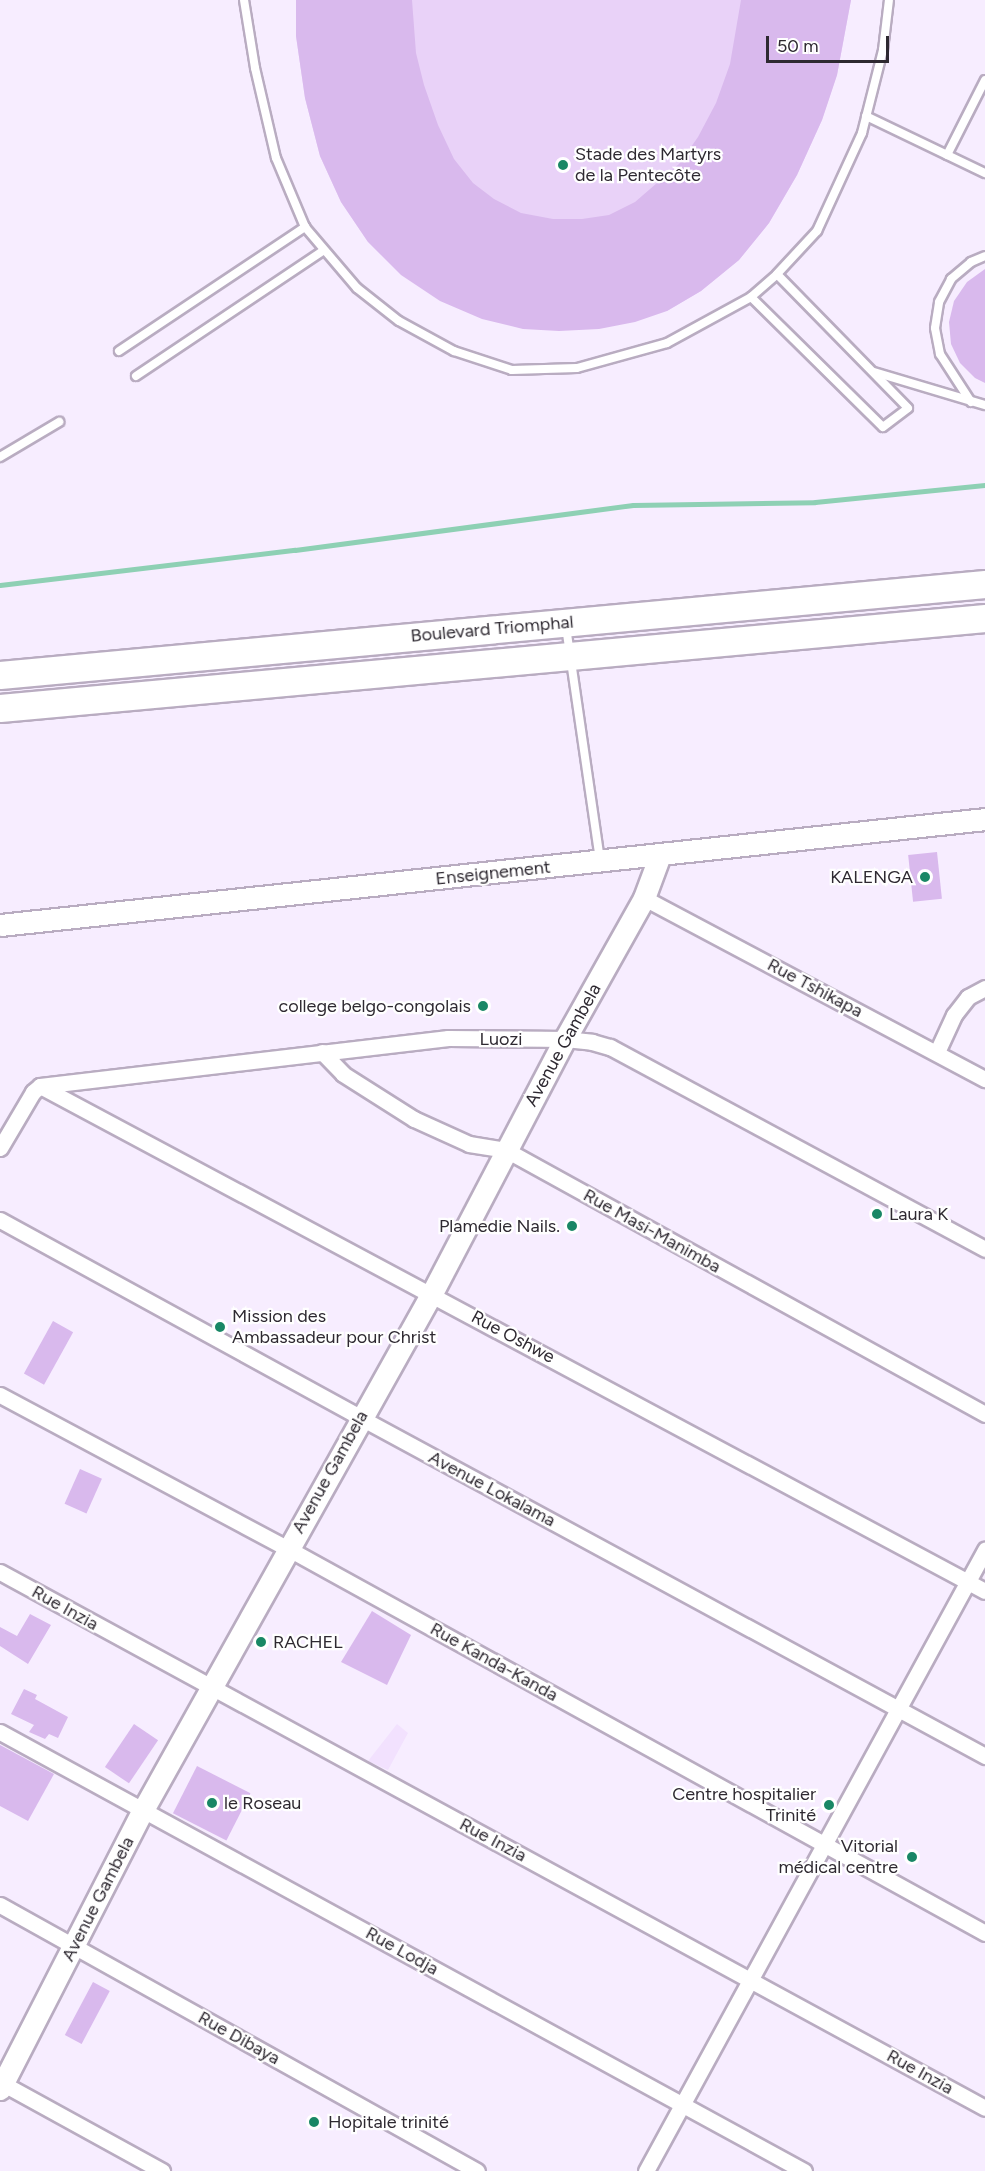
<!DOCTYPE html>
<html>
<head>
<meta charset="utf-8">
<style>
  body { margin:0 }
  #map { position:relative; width:985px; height:2171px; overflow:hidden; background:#f7edff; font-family:Figtree,sans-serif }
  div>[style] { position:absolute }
  .built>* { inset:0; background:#f2e1fe }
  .green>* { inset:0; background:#e9d2f8 }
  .stream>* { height:5px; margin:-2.5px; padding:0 2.5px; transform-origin:2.5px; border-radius:2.5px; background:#8ed0b4 }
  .building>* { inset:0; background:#d9b9ed; transform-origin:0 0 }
  .roads { filter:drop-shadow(2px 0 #b9acc1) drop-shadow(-2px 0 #b9acc1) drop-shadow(0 2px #b9acc1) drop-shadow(0 -2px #b9acc1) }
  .lane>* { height:8px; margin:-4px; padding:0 4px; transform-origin:4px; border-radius:4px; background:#fff }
  .street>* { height:15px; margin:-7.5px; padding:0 7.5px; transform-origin:7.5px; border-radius:7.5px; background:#fff }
  .secondary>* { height:21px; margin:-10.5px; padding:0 10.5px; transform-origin:10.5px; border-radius:10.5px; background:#fff }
  .highway>* { height:27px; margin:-13.5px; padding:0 13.5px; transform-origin:13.5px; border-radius:13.5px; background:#fff }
  .dots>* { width:16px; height:16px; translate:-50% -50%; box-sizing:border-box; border:3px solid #fff; border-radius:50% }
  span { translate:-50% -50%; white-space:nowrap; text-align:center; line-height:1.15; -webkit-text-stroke:4.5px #fff; paint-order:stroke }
  .poi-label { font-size:18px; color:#2e2931 }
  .left { translate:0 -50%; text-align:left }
  .right { translate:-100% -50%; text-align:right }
  .street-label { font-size:18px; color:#2e2931 }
  .scale { position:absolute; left:766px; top:36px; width:123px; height:27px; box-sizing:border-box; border:3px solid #2e2931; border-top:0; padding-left:8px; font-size:18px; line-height:21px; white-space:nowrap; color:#2e2931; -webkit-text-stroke:4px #fff; paint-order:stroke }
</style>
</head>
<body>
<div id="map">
  <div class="built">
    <i style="clip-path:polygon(397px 1724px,408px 1733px,388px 1770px,368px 1761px)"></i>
  </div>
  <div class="green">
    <i style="clip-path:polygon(296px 0,851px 0,837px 75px,822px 120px,797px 175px,769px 223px,739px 260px,701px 291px,667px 311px,368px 242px,341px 202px,320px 156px,305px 98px,296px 36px)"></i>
  </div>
  <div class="stream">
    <i style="left:0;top:585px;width:297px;rotate:-6.8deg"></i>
    <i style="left:295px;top:550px;width:341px;rotate:-7.6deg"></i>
    <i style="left:633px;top:505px;width:182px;rotate:-0.9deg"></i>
    <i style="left:815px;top:502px;width:171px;rotate:-5.7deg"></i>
  </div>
  <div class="building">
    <i style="clip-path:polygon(296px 0,412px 0,416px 53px,424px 85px,438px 125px,454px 159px,473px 183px,494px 199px,521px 213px,553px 219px,582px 219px,609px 215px,635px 202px,679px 164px,698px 137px,716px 103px,730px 64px,741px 0,851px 0,837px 75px,822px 120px,797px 175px,769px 223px,739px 260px,701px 291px,667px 311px,635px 322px,599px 329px,559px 331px,523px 329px,482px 319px,440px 301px,401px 275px,368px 242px,341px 202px,320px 156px,305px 98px,296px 36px)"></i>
    <i style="clip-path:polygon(985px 269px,985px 383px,975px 378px,960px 363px,951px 344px,949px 322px,954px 301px,967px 282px)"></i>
    <i style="left:937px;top:852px;width:47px;height:29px;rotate:84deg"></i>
    <i style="left:53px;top:1321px;width:23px;height:60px;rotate:29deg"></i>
    <i style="left:80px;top:1469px;width:24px;height:38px;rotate:24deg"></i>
    <i style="clip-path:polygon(372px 1611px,411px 1635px,387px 1685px,341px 1662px)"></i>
    <i style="clip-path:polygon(30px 1614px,51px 1625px,28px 1664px,0 1646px,0 1627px,17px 1636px)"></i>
    <i style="clip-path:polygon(24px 1689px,37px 1695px,35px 1699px,68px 1717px,58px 1738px,49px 1734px,45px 1739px,29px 1732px,34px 1725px,11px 1714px)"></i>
    <i style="left:134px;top:1724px;width:29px;height:52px;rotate:34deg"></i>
    <i style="clip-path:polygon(0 1745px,54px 1774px,28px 1821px,0 1806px)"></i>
    <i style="left:197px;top:1766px;width:60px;height:53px;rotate:27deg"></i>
    <i style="left:93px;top:1982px;width:19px;height:60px;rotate:28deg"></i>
  </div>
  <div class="roads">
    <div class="lane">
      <i style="left:244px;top:0;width:69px;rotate:80.8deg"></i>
      <i style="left:255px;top:68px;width:92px;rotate:76.9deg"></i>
      <i style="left:276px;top:158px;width:75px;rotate:67.2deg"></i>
      <i style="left:305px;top:227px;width:80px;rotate:49.6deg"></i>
      <i style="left:357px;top:288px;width:53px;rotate:38.2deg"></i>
      <i style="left:399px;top:321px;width:63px;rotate:28.6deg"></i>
      <i style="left:454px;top:351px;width:61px;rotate:18.1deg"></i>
      <i style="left:512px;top:370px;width:65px;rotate:-1.8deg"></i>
      <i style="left:577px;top:368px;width:93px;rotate:-15.5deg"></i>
      <i style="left:667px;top:343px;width:96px;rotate:-28.7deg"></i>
      <i style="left:751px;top:297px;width:35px;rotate:-41deg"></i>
      <i style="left:777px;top:274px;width:59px;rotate:-47.1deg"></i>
      <i style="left:817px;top:231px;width:108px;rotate:-65.3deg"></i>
      <i style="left:862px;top:133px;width:86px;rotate:-75.8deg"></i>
      <i style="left:883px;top:50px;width:50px;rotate:-83.2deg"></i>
      <i style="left:866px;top:116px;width:132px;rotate:25.6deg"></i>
      <i style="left:947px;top:155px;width:84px;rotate:-63.1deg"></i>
      <i style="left:751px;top:297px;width:185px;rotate:44.6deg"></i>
      <i style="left:883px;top:427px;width:31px;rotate:-37deg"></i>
      <i style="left:908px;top:408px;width:187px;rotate:-134.4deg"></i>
      <i style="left:119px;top:351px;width:224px;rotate:-33.7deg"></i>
      <i style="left:874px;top:372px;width:116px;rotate:16.6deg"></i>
      <i style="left:136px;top:376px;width:226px;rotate:-33.8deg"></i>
      <i style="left:971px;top:402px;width:57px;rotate:-122.9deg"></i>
      <i style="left:940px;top:354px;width:26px;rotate:-101deg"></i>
      <i style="left:935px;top:328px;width:26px;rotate:-81deg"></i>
      <i style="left:939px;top:302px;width:26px;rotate:-62deg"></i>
      <i style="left:951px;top:279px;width:26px;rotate:-40deg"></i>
      <i style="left:971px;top:262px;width:15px;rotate:-23deg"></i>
      <i style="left:0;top:457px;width:69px;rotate:-30.7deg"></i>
      <i style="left:566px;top:627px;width:234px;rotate:81.7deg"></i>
    </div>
    <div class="street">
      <i style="left:644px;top:898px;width:386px;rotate:28deg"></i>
      <i style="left:322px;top:1052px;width:30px;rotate:46deg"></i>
      <i style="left:343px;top:1074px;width:84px;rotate:32.4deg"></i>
      <i style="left:414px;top:1119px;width:60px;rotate:24.4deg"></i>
      <i style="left:469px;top:1144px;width:37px;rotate:9deg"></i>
      <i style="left:506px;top:1150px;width:547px;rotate:28.86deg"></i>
      <i style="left:937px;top:1052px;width:41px;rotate:-65.3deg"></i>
      <i style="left:954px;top:1015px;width:23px;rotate:-52deg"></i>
      <i style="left:968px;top:997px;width:19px;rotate:-28deg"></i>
      <i style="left:40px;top:1086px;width:1071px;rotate:28.12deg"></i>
      <i style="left:40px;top:1086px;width:411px;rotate:-6.7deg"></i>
      <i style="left:448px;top:1038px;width:117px;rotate:0.5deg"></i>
      <i style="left:565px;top:1039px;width:27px;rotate:6deg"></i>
      <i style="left:592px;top:1042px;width:19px;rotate:16deg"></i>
      <i style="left:610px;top:1047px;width:426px;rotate:28.3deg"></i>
      <i style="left:0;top:1148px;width:65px;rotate:-59.5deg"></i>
      <i style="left:33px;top:1092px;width:9px;rotate:-41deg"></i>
      <i style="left:0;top:1220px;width:412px;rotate:28.7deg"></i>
      <i style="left:361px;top:1418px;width:710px;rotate:28.44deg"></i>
      <i style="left:0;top:1395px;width:325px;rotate:28.1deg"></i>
      <i style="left:287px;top:1548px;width:797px;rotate:28.88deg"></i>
      <i style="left:0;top:1572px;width:1121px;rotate:28.55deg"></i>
      <i style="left:0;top:1732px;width:916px;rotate:28.64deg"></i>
      <i style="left:0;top:1905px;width:546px;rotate:29.15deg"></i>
      <i style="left:0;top:2082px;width:185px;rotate:28.8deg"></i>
      <i style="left:646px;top:2171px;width:708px;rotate:-61.37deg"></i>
    </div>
    <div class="secondary">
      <i style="left:0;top:925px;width:991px;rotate:-6.14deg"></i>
      <i style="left:0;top:2089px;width:314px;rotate:-62.9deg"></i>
      <i style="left:143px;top:1810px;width:592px;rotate:-60.8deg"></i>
      <i style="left:432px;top:1293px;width:287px;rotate:-62.4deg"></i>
      <i style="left:565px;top:1039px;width:162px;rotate:-60.7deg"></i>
      <i style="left:644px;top:898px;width:46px;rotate:-69.6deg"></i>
    </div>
    <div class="highway">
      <i style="left:0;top:675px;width:989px;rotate:-5.28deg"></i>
      <i style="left:0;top:708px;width:989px;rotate:-5.22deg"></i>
    </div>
  </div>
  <div class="dots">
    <i style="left:563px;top:165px;background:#198765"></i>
    <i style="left:925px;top:877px;background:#198765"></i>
    <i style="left:483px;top:1006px;background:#198765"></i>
    <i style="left:877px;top:1214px;background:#198765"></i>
    <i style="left:572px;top:1226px;background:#198765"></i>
    <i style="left:220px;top:1327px;background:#198765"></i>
    <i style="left:261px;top:1642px;background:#198765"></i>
    <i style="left:212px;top:1803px;background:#198765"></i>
    <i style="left:829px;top:1805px;background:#198765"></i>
    <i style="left:912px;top:1857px;background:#198765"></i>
    <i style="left:314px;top:2122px;background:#198765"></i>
  </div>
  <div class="poi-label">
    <span class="left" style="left:575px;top:165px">Stade des Martyrs<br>de la Pentecôte</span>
    <span class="right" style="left:913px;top:877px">KALENGA</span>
    <span class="right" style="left:471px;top:1006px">college belgo-congolais</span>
    <span class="left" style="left:889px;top:1214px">Laura K</span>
    <span class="right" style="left:560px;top:1226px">Plamedie Nails.</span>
    <span class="left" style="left:232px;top:1327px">Mission des<br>Ambassadeur pour Christ</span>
    <span class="left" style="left:273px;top:1642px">RACHEL</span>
    <span class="right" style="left:816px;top:1805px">Centre hospitalier<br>Trinité</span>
    <span class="left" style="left:224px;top:1803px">le Roseau</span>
    <span class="right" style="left:898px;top:1857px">Vitorial<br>médical centre</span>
    <span class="left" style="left:328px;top:2122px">Hopitale trinité</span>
  </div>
  <div class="street-label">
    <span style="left:492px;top:629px;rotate:-5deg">Boulevard Triomphal</span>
    <span style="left:493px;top:873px;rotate:-6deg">Enseignement</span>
    <span style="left:815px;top:988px;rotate:28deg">Rue Tshikapa</span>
    <span style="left:501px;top:1039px">Luozi</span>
    <span style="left:563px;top:1045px;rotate:-61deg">Avenue Gambela</span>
    <span style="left:652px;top:1231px;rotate:29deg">Rue Masi-Manimba</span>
    <span style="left:513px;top:1337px;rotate:28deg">Rue Oshwe</span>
    <span style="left:330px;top:1472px;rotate:-61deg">Avenue Gambela</span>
    <span style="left:492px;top:1489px;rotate:28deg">Avenue Lokalama</span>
    <span style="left:65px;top:1608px;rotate:29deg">Rue Inzia</span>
    <span style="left:494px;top:1662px;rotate:29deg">Rue Kanda-Kanda</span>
    <span style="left:493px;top:1840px;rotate:28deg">Rue Inzia</span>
    <span style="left:98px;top:1899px;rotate:-63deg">Avenue Gambela</span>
    <span style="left:402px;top:1951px;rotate:29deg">Rue Lodja</span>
    <span style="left:239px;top:2038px;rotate:29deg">Rue Dibaya</span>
    <span style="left:920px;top:2072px;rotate:29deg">Rue Inzia</span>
  </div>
  <div class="scale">50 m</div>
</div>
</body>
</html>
